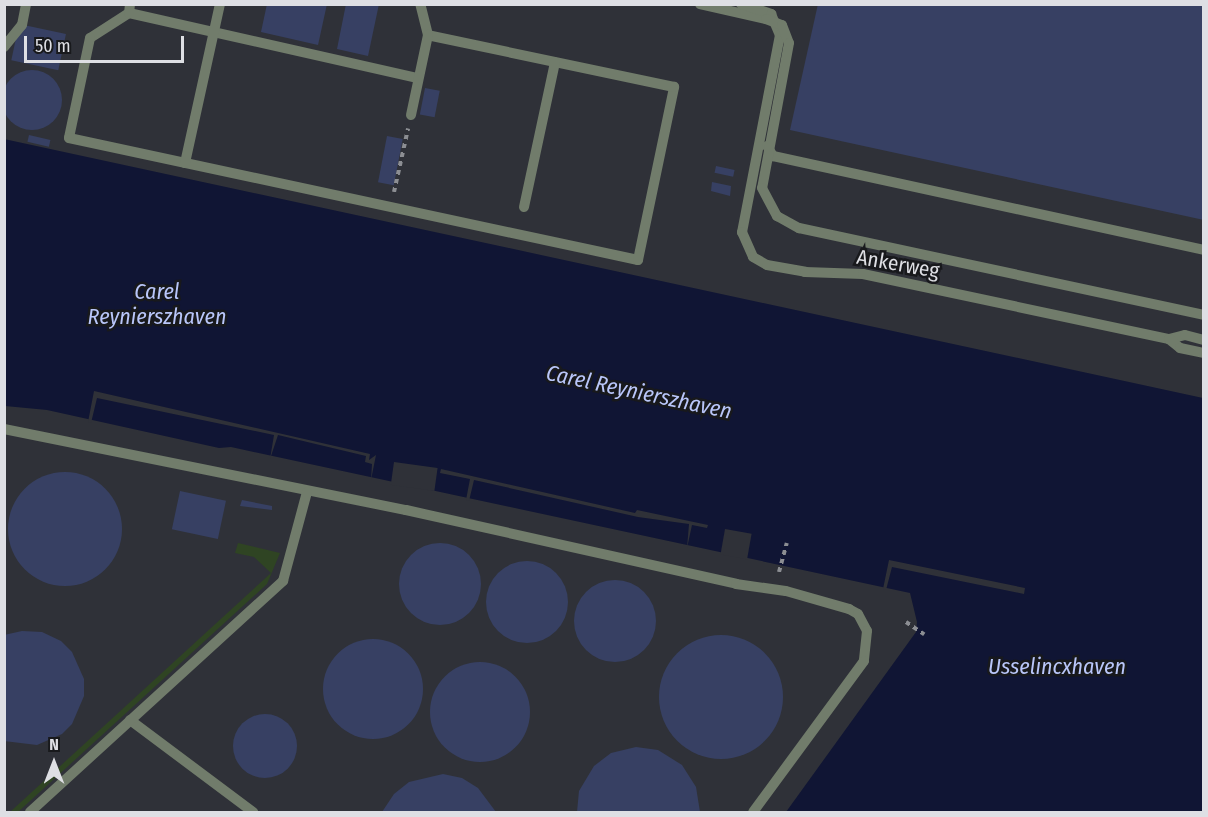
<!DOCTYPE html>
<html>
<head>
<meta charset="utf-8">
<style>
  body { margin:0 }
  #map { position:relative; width:1208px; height:817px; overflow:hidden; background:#2f3138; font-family:"Fira Sans Condensed",sans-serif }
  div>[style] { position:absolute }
  .green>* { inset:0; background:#2f4423 }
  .water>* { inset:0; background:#101534 }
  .pier>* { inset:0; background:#2f3138; transform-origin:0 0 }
  .building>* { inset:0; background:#374063; transform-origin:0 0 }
  .round { border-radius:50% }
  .path>* { height:4px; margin-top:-2px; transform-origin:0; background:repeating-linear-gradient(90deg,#8c8e93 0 4.5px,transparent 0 9px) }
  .service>* { height:10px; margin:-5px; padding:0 5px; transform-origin:5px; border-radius:5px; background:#717c6b }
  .service-bridge>* { height:10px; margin:-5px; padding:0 5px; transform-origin:5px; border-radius:5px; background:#717c6b }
  span { translate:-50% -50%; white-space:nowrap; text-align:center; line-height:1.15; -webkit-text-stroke:5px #18191c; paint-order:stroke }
  .street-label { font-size:21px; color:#dedfe4 }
  .water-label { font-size:22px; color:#b9c6f9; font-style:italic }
  .frame { position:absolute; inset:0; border:6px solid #dedfe4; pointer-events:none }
  .north { position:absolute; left:24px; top:733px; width:60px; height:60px; -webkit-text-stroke:4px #18191c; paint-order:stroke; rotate:0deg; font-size:16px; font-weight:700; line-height:24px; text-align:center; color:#dedfe4 }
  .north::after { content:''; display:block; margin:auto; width:21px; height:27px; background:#dedfe4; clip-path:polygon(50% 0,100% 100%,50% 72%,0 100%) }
  .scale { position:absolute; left:24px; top:36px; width:160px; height:27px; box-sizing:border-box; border:3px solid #dedfe4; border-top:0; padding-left:8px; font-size:18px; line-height:21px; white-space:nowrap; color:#dedfe4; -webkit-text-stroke:4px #18191c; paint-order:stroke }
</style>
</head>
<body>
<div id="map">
  <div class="green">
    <i style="clip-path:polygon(238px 543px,280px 553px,267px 584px,18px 812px,10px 812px,271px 573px,254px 557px,235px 553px)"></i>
  </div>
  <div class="water">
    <i style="clip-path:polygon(4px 139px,1203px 398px,1203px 812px,786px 812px,916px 632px,917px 622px,910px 593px,231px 447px,219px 448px,47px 410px,5px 406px)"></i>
  </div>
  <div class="pier">
    <i style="clip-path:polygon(94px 391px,370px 454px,369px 460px,376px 455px,371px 480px,372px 464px,365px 462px,366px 456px,278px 435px,270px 459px,274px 435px,97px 398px,91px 423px,88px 422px)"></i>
    <i style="left:394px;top:462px;width:44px;height:23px;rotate:8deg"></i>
    <i style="clip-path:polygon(441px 469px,635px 513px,637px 510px,708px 525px,707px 528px,692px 525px,687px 548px,689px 524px,638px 517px,474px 480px,469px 501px,466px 500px,470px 479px,440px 473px)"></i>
    <i style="left:725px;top:529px;width:27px;height:26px;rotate:10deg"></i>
    <i style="clip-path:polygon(889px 560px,1025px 588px,1024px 594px,892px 567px,886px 590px,883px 589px)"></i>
  </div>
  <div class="building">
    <i style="clip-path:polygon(267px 4px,327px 4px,318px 45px,261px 32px)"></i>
    <i style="clip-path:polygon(346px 4px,379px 4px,368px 56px,337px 49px)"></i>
    <i style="clip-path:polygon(818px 4px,1204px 4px,1204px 220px,790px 130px)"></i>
    <i style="left:19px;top:24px;width:48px;height:37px;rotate:12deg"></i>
    <i class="round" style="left:2px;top:70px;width:60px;height:60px"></i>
    <i style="left:425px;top:88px;width:15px;height:27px;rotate:11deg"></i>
    <i style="left:29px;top:135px;width:22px;height:7px;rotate:13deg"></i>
    <i style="left:387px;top:136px;width:16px;height:47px;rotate:11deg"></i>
    <i style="left:716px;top:166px;width:19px;height:7px;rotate:12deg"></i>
    <i style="clip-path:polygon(712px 182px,731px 186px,730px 196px,711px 191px)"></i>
    <i class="round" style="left:8px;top:472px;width:114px;height:114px"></i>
    <i style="left:180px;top:491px;width:47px;height:39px;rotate:12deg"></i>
    <i style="clip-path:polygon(242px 500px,272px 506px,272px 510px,240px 506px)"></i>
    <i class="round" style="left:399px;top:543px;width:82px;height:82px"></i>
    <i class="round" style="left:486px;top:561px;width:82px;height:82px"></i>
    <i class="round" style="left:574px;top:580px;width:82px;height:82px"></i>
    <i style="clip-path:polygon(22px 631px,42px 632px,61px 641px,72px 652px,84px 679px,84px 696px,72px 724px,62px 734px,37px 745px,4px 741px,4px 635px)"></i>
    <i class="round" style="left:659px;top:635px;width:124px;height:124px"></i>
    <i class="round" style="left:323px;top:639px;width:100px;height:100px"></i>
    <i class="round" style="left:430px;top:662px;width:100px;height:100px"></i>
    <i class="round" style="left:233px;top:714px;width:64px;height:64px"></i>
    <i style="clip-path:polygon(636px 747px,658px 750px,682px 765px,696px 787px,700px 812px,577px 812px,579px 791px,594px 766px,611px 753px)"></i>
    <i style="clip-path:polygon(443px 774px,462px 778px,478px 788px,496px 812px,382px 812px,394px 794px,409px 782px)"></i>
  </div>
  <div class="path">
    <i style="left:394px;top:192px;width:65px;rotate:-77.5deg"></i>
    <i style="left:779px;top:572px;width:30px;rotate:-75deg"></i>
    <i style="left:906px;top:622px;width:22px;rotate:34deg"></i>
  </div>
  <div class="service">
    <i style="left:130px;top:4px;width:9px;rotate:96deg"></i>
    <i style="left:129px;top:13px;width:46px;rotate:147.3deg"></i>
    <i style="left:90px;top:38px;width:102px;rotate:101.9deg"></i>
    <i style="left:69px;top:138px;width:582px;rotate:12.1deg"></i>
    <i style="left:638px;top:260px;width:177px;rotate:-78.2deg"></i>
    <i style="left:674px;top:87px;width:251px;rotate:-168.1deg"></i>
    <i style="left:428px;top:35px;width:32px;rotate:-104deg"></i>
    <i style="left:700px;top:4px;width:68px;rotate:12.8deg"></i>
    <i style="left:741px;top:4px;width:32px;rotate:18deg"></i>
    <i style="left:771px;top:14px;width:23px;rotate:67deg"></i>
    <i style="left:780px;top:35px;width:201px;rotate:100.9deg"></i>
    <i style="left:742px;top:232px;width:27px;rotate:66deg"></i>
    <i style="left:753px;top:257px;width:16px;rotate:30deg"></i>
    <i style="left:767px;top:265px;width:39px;rotate:10deg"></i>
    <i style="left:805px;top:272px;width:58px;rotate:2deg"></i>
    <i style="left:863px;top:274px;width:313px;rotate:12deg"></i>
    <i style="left:1169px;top:339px;width:16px;rotate:-14deg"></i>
    <i style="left:1185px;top:335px;width:20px;rotate:15deg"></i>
    <i style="left:129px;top:13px;width:296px;rotate:12.7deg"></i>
    <i style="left:4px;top:47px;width:28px;rotate:-51deg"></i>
    <i style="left:22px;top:25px;width:21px;rotate:-79deg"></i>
    <i style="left:411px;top:115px;width:82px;rotate:-78deg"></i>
    <i style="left:767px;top:146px;width:12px;rotate:59deg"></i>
    <i style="left:773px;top:156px;width:441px;rotate:12.3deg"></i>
    <i style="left:185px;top:163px;width:163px;rotate:-77.6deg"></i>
    <i style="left:524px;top:207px;width:148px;rotate:-77.9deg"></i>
    <i style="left:799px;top:228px;width:414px;rotate:12.1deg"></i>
    <i style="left:1169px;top:339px;width:14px;rotate:39deg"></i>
    <i style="left:1180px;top:348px;width:25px;rotate:12deg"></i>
    <i style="left:4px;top:429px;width:410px;rotate:11.4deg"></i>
    <i style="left:406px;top:510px;width:338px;rotate:12.6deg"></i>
    <i style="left:736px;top:584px;width:50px;rotate:8deg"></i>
    <i style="left:786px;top:591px;width:66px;rotate:15.9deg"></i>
    <i style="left:849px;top:609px;width:10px;rotate:29deg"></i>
    <i style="left:858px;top:614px;width:19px;rotate:62deg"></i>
    <i style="left:867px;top:631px;width:30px;rotate:96deg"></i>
    <i style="left:864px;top:661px;width:187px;rotate:126.3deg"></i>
    <i style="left:130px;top:720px;width:154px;rotate:36.8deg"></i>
    <i style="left:30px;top:812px;width:343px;rotate:-42.4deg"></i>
    <i style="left:283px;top:581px;width:92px;rotate:-74.9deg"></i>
  </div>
  <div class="service-bridge">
    <i style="left:766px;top:19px;width:17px;rotate:21deg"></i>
    <i style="left:782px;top:25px;width:19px;rotate:69deg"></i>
    <i style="left:789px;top:43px;width:147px;rotate:100.5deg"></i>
    <i style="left:762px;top:188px;width:32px;rotate:62deg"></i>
    <i style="left:777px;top:216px;width:25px;rotate:29deg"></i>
  </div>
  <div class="street-label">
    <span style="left:898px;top:264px;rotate:10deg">Ankerweg</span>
  </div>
  <div class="water-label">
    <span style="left:157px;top:304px">Carel<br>Reynierszhaven</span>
    <span style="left:639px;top:392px;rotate:12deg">Carel Reynierszhaven</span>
    <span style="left:1057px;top:667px">Usselincxhaven</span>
  </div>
  <div class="frame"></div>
  <div class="north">N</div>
  <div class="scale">50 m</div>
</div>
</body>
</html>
